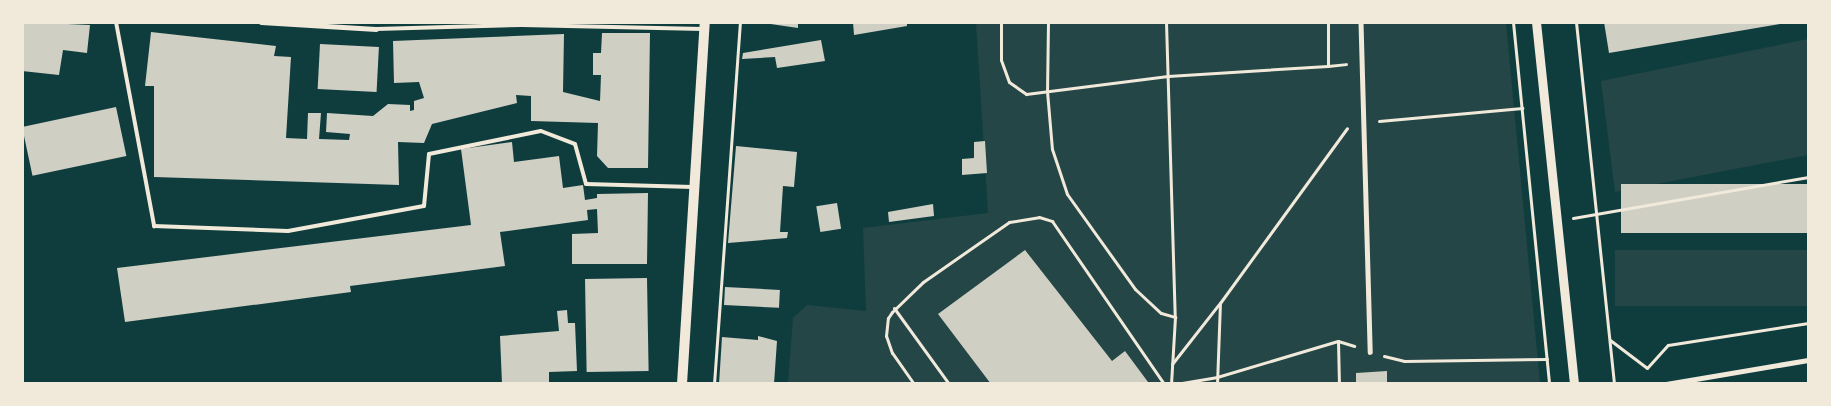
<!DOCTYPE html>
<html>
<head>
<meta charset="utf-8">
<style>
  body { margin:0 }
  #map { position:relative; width:1831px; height:406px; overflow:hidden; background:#0f3d3e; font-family:"PT Sans Narrow",sans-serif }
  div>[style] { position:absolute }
  .green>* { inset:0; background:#244646; transform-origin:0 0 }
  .building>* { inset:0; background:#cfcfc3; transform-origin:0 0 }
  .path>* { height:3px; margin:-1.5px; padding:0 1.5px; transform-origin:1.5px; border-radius:1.5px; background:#f1e9da }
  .service>* { height:4px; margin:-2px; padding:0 2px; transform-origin:2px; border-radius:2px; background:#f1e9da }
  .pedestrian>* { height:4.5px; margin:-2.25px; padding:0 2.25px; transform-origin:2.25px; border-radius:2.25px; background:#f1e9da }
  .minor>* { height:5px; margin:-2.5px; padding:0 2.5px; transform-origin:2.5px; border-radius:2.5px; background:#f1e9da }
  .tertiary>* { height:9px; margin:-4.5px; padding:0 4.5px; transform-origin:4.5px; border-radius:4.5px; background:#f1e9da }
  .secondary>* { height:10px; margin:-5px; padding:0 5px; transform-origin:5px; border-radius:5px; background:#f1e9da }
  span { translate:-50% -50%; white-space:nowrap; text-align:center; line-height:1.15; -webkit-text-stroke:4.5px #f1e9da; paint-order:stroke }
  .frame { position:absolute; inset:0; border:24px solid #f1e9da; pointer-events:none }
</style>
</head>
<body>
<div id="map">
  <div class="green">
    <i style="clip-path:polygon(976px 23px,1506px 23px,1540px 383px,788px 384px,793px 318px,807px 305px,866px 311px,863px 228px,988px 213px)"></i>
    <i style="clip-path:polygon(1808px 39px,1808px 155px,1615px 192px,1601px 81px)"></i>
    <i style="left:1808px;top:250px;width:56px;height:193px;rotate:90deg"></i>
  </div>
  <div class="building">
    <i style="clip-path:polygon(22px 22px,90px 25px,87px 53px,63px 50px,59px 75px,22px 71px)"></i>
    <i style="clip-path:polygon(756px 22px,798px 22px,798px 28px)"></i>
    <i style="clip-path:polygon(853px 22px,907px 22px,907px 26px,854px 35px)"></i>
    <i style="clip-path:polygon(1604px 22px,1780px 22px,1780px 24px,1609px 53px)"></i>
    <i style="clip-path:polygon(151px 32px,276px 46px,274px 56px,291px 57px,286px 138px,307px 139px,308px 113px,321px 113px,319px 139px,349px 140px,350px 134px,326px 132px,327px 113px,373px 116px,388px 104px,410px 105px,410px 111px,414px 110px,414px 101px,424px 98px,419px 82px,394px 83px,393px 41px,564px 34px,563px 92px,600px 101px,601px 75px,593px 75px,593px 53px,601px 53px,602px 33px,650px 33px,648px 168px,608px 168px,597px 156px,598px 123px,531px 121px,531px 96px,516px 95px,517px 103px,432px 124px,424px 143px,398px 142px,399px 185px,154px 177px,154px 86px,145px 86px)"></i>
    <i style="clip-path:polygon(821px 40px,825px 61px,777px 68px,775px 57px,742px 59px,743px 53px)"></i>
    <i style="left:320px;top:44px;width:59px;height:45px;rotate:3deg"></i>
    <i style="left:116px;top:107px;width:50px;height:96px;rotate:78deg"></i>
    <i style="clip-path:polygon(985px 141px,987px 173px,962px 175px,962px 159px,974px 158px,974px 142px)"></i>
    <i style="clip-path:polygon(512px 142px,514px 162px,559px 156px,563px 188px,583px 185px,585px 200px,597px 198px,597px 194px,648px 193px,647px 264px,572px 264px,572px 234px,598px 233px,597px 209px,587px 210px,588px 220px,500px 232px,505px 266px,350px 286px,351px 292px,125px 322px,117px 268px,471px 225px,461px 149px)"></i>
    <i style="clip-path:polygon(736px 146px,797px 152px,794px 187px,783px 186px,780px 232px,788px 232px,787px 238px,728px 243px)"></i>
    <i style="left:1808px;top:184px;width:49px;height:187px;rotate:90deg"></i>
    <i style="left:837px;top:203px;width:26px;height:21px;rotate:81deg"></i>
    <i style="clip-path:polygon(933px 204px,934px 216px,889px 222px,888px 212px)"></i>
    <i style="clip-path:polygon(1025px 250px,1112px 361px,1125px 351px,1148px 382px,991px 384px,938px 314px)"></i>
    <i style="left:647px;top:278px;width:93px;height:62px;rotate:89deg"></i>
    <i style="left:725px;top:287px;width:55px;height:18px;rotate:3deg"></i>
    <i style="clip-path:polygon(567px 310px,568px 323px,575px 323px,577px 371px,549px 372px,549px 384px,502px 384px,500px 336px,559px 331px,557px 311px)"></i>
    <i style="clip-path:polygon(758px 336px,777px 341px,774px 384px,719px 384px,722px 337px,758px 340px)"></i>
    <i style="clip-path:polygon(1387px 371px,1387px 384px,1356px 384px,1356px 373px)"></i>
  </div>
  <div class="path">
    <i style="left:1001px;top:22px;width:38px;rotate:90deg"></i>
    <i style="left:1001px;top:60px;width:23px;rotate:70deg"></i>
    <i style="left:1009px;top:82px;width:21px;rotate:35deg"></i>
    <i style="left:1026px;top:94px;width:143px;rotate:-7.2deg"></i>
    <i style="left:1168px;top:76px;width:160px;rotate:-3.6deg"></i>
    <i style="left:1048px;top:22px;width:69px;rotate:90.8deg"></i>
    <i style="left:1047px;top:91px;width:58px;rotate:85.1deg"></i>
    <i style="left:1052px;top:149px;width:47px;rotate:71.6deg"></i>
    <i style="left:1067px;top:194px;width:117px;rotate:54.4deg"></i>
    <i style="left:1135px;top:289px;width:35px;rotate:43deg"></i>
    <i style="left:1161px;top:313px;width:15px;rotate:16deg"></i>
    <i style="left:1166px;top:22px;width:295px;rotate:88.3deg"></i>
    <i style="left:1175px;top:317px;width:67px;rotate:93.4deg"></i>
    <i style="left:1328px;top:22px;width:44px;rotate:90deg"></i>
    <i style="left:1328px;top:66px;width:18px;rotate:-6deg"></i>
    <i style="left:1513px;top:22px;width:364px;rotate:84.3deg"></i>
    <i style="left:1576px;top:22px;width:364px;rotate:84deg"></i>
    <i style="left:1379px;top:121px;width:144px;rotate:-5.2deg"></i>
    <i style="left:1573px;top:218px;width:239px;rotate:-9.9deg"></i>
    <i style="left:894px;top:308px;width:94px;rotate:54.1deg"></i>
    <i style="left:1610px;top:340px;width:46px;rotate:37.1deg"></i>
    <i style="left:1647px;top:368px;width:31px;rotate:-48deg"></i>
    <i style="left:1668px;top:345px;width:142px;rotate:-8.9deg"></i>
    <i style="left:1338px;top:341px;width:43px;rotate:88.7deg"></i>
    <i style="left:1384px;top:356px;width:21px;rotate:14deg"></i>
    <i style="left:1404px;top:361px;width:143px;rotate:-0.8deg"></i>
    <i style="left:1172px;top:364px;width:76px;rotate:-51.9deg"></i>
    <i style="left:714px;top:384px;width:363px;rotate:-85.9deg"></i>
    <i style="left:914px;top:384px;width:38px;rotate:-125deg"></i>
    <i style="left:892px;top:353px;width:18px;rotate:-109deg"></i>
    <i style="left:886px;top:336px;width:18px;rotate:-84deg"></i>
    <i style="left:888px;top:318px;width:7px;rotate:-56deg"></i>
    <i style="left:892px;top:312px;width:43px;rotate:-44.1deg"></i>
    <i style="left:923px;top:282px;width:105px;rotate:-34.9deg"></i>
    <i style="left:1009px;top:222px;width:30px;rotate:-9deg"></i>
    <i style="left:1039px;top:217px;width:14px;rotate:17deg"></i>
    <i style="left:1052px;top:221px;width:198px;rotate:55.5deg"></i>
    <i style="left:1176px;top:384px;width:42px;rotate:-9.7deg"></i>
    <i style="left:1217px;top:377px;width:126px;rotate:-16.6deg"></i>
    <i style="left:1338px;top:341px;width:17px;rotate:17deg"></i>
    <i style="left:1217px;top:384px;width:81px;rotate:-87.9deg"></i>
    <i style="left:1220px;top:303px;width:216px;rotate:-54deg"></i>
  </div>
  <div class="service">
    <i style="left:116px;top:22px;width:208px;rotate:79.4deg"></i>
    <i style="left:154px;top:226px;width:134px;rotate:2.1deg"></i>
    <i style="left:288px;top:231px;width:138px;rotate:-10.4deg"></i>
    <i style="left:424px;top:206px;width:52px;rotate:-84.5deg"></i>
    <i style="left:429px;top:154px;width:114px;rotate:-11.6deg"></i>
    <i style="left:541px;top:131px;width:36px;rotate:21deg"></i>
    <i style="left:575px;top:144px;width:41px;rotate:74.6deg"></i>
    <i style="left:586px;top:184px;width:107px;rotate:1.6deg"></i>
    <i style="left:376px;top:29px;width:146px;rotate:-1.6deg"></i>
    <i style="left:522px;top:25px;width:181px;rotate:1.3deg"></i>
  </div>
  <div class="pedestrian">
    <i style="left:1361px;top:22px;width:330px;rotate:88.4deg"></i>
  </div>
  <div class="minor">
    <i style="left:261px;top:22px;width:115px;rotate:3.5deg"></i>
    <i style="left:1666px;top:384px;width:144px;rotate:-9.6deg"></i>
  </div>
  <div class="tertiary">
    <i style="left:1536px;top:22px;width:364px;rotate:84deg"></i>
  </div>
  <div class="secondary">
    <i style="left:682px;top:384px;width:363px;rotate:-86.4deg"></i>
  </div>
  <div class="frame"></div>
</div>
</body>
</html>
